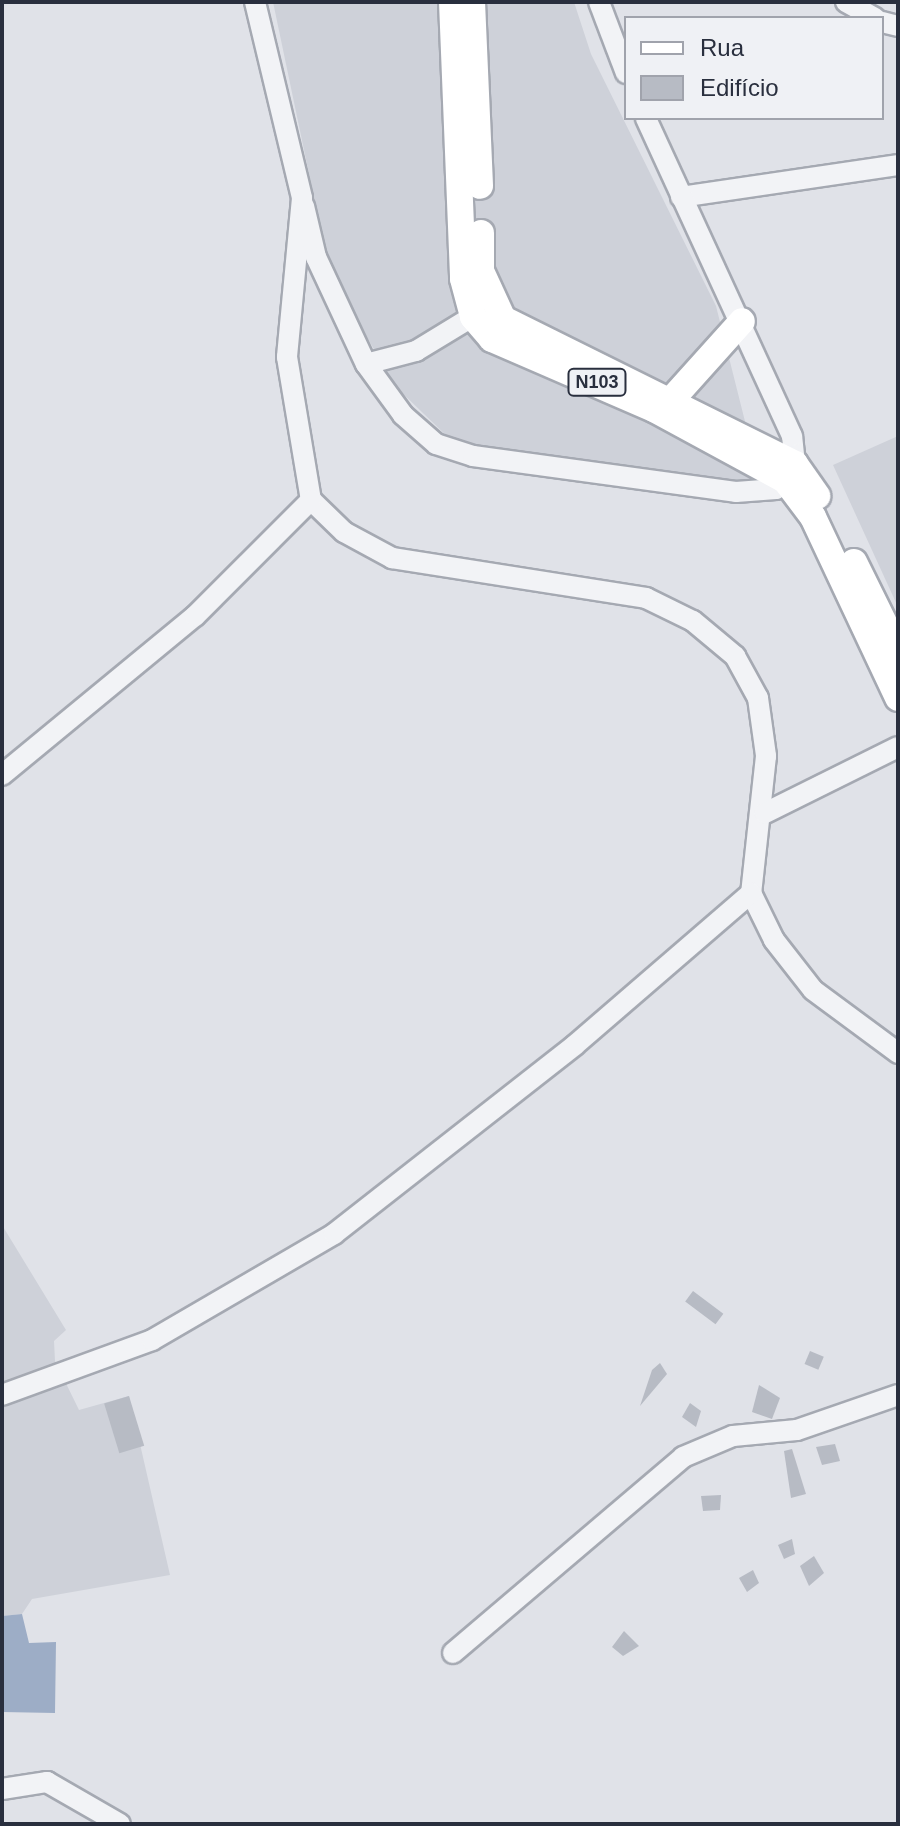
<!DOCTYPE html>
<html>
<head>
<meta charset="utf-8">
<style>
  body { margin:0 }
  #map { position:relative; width:900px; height:1826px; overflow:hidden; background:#e0e2e8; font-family:Helvetica,sans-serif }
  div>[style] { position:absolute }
  .built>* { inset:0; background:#ced1d9 }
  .water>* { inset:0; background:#9dadc6 }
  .building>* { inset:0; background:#b7bbc4; transform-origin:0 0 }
  .roads { filter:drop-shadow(2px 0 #a5a9b2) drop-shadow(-2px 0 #a5a9b2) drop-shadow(0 2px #a5a9b2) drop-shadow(0 -2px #a5a9b2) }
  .minor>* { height:20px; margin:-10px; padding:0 10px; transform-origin:10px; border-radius:10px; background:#f2f3f6 }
  .major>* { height:26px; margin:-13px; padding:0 13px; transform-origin:13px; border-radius:13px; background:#fff }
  span { translate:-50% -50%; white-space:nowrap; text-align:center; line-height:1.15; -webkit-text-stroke:6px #eff1f5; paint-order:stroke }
  .shield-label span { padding:2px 6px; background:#eff1f5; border:2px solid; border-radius:6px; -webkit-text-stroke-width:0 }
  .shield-label { font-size:18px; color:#292f3e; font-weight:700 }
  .frame { position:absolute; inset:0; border:4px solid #292f3e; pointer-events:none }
  .legend { position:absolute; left:624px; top:16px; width:260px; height:104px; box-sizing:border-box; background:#eff1f5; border:2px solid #a0a3ac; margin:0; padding:10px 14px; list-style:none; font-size:24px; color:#292f3e }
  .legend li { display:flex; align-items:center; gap:16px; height:40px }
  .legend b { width:40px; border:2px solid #a0a3ac }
</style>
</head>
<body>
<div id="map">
  <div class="built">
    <i style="clip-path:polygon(273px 2px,574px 2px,591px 54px,716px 306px,761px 485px,452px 441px,396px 387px,330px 274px)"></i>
    <i style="clip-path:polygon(898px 436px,898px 607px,833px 465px)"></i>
    <i style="clip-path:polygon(2px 1225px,66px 1330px,54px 1341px,55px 1361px,79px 1410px,129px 1396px,170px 1575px,32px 1599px,22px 1614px,2px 1616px)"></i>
  </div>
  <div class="water">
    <i style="clip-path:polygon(22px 1614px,29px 1643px,56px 1642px,55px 1713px,2px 1712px,2px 1616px)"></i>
  </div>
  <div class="building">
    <i style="left:693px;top:1291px;width:38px;height:13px;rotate:37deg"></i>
    <i style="left:810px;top:1351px;width:15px;height:14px;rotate:23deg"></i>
    <i style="clip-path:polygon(660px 1363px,667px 1374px,640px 1406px,652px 1370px)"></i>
    <i style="clip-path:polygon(759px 1385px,780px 1398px,772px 1419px,752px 1412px)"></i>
    <i style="left:129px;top:1396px;width:52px;height:26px;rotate:73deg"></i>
    <i style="clip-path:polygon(690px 1403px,701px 1411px,696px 1427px,682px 1417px)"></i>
    <i style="clip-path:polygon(835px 1444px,840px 1461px,822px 1465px,816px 1447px)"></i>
    <i style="clip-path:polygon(792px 1449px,806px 1494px,791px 1498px,784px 1451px)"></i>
    <i style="clip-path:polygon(721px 1495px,720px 1510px,703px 1511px,701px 1496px)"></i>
    <i style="clip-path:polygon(792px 1539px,795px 1554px,784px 1559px,778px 1545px)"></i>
    <i style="clip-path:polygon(814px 1556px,824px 1573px,809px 1586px,800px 1566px)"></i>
    <i style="clip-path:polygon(753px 1570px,759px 1583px,747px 1592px,739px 1578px)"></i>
    <i style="clip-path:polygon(624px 1631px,639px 1646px,623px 1656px,612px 1647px)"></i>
  </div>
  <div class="roads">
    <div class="minor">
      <i style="left:255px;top:2px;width:202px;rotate:76.5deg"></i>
      <i style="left:302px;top:198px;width:160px;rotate:95.4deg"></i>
      <i style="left:287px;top:357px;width:145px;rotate:80.5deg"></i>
      <i style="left:311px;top:500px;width:46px;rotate:44.1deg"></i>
      <i style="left:344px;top:532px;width:55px;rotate:28.4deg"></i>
      <i style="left:392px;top:558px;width:257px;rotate:8.9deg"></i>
      <i style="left:646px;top:598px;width:52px;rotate:26.1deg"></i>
      <i style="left:693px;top:621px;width:55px;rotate:39.8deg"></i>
      <i style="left:735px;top:656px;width:48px;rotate:61.3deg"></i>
      <i style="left:758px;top:698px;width:59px;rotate:82.1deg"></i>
      <i style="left:766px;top:756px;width:138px;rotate:96.2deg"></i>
      <i style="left:751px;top:893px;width:52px;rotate:63.9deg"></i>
      <i style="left:774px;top:940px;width:63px;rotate:52deg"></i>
      <i style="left:813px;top:990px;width:106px;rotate:36.5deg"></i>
      <i style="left:599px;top:2px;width:76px;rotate:69.2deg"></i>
      <i style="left:846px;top:2px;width:33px;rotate:29deg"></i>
      <i style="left:882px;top:22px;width:16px;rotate:14deg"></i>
      <i style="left:681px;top:197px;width:219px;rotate:-8.4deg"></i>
      <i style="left:304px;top:206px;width:52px;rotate:76.8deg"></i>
      <i style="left:316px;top:257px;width:118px;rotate:65deg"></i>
      <i style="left:366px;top:364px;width:63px;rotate:54deg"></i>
      <i style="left:403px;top:415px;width:44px;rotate:41.3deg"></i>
      <i style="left:436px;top:444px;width:39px;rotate:18deg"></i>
      <i style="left:473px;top:456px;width:265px;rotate:7.8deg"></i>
      <i style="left:736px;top:492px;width:40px;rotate:-4.3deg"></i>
      <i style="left:776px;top:489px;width:31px;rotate:-53deg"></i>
      <i style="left:795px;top:464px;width:28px;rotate:-96deg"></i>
      <i style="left:792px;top:436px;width:350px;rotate:-114.7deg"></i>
      <i style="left:366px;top:364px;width:52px;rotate:-14.6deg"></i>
      <i style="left:416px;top:351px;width:81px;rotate:-31.3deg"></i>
      <i style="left:2px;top:775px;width:250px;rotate:-39.5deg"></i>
      <i style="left:195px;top:616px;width:164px;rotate:-45deg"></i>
      <i style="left:765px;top:813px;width:148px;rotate:-26.4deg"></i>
      <i style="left:2px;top:1395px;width:160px;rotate:-20.1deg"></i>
      <i style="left:152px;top:1340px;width:211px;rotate:-30.2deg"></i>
      <i style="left:334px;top:1234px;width:306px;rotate:-38.1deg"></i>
      <i style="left:575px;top:1045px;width:233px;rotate:-40.8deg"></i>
      <i style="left:453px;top:1653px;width:302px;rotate:-40.4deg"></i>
      <i style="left:683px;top:1457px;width:54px;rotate:-22.8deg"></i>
      <i style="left:733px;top:1436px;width:64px;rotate:-5.4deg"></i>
      <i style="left:797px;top:1430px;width:107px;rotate:-19.1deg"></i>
      <i style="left:2px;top:1789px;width:46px;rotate:-8.8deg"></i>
      <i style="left:47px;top:1782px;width:84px;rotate:29.9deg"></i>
    </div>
    <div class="major">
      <i style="left:452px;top:2px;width:277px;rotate:87.7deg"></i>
      <i style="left:463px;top:279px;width:39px;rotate:75deg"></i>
      <i style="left:473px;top:317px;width:29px;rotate:49deg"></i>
      <i style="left:492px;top:339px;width:176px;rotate:23.4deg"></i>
      <i style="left:654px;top:409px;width:149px;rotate:28.5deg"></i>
      <i style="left:785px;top:480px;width:46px;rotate:52.9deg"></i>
      <i style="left:813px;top:517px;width:200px;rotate:64.8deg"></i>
      <i style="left:472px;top:2px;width:184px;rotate:87.5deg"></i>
      <i style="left:481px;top:233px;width:38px;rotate:90deg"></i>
      <i style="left:481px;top:271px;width:53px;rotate:65.4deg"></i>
      <i style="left:503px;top:319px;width:326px;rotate:26.4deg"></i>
      <i style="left:795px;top:464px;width:39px;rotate:55deg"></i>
      <i style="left:673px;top:398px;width:103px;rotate:-48.1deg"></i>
      <i style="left:854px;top:562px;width:99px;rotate:63.7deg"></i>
    </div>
  </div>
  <div class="shield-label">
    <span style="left:597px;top:382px">N103</span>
  </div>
  <div class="frame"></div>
  <ul class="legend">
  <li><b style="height:10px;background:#fff"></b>Rua</li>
  <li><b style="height:22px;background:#b7bbc4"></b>Edifício</li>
  </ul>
</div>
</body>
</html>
